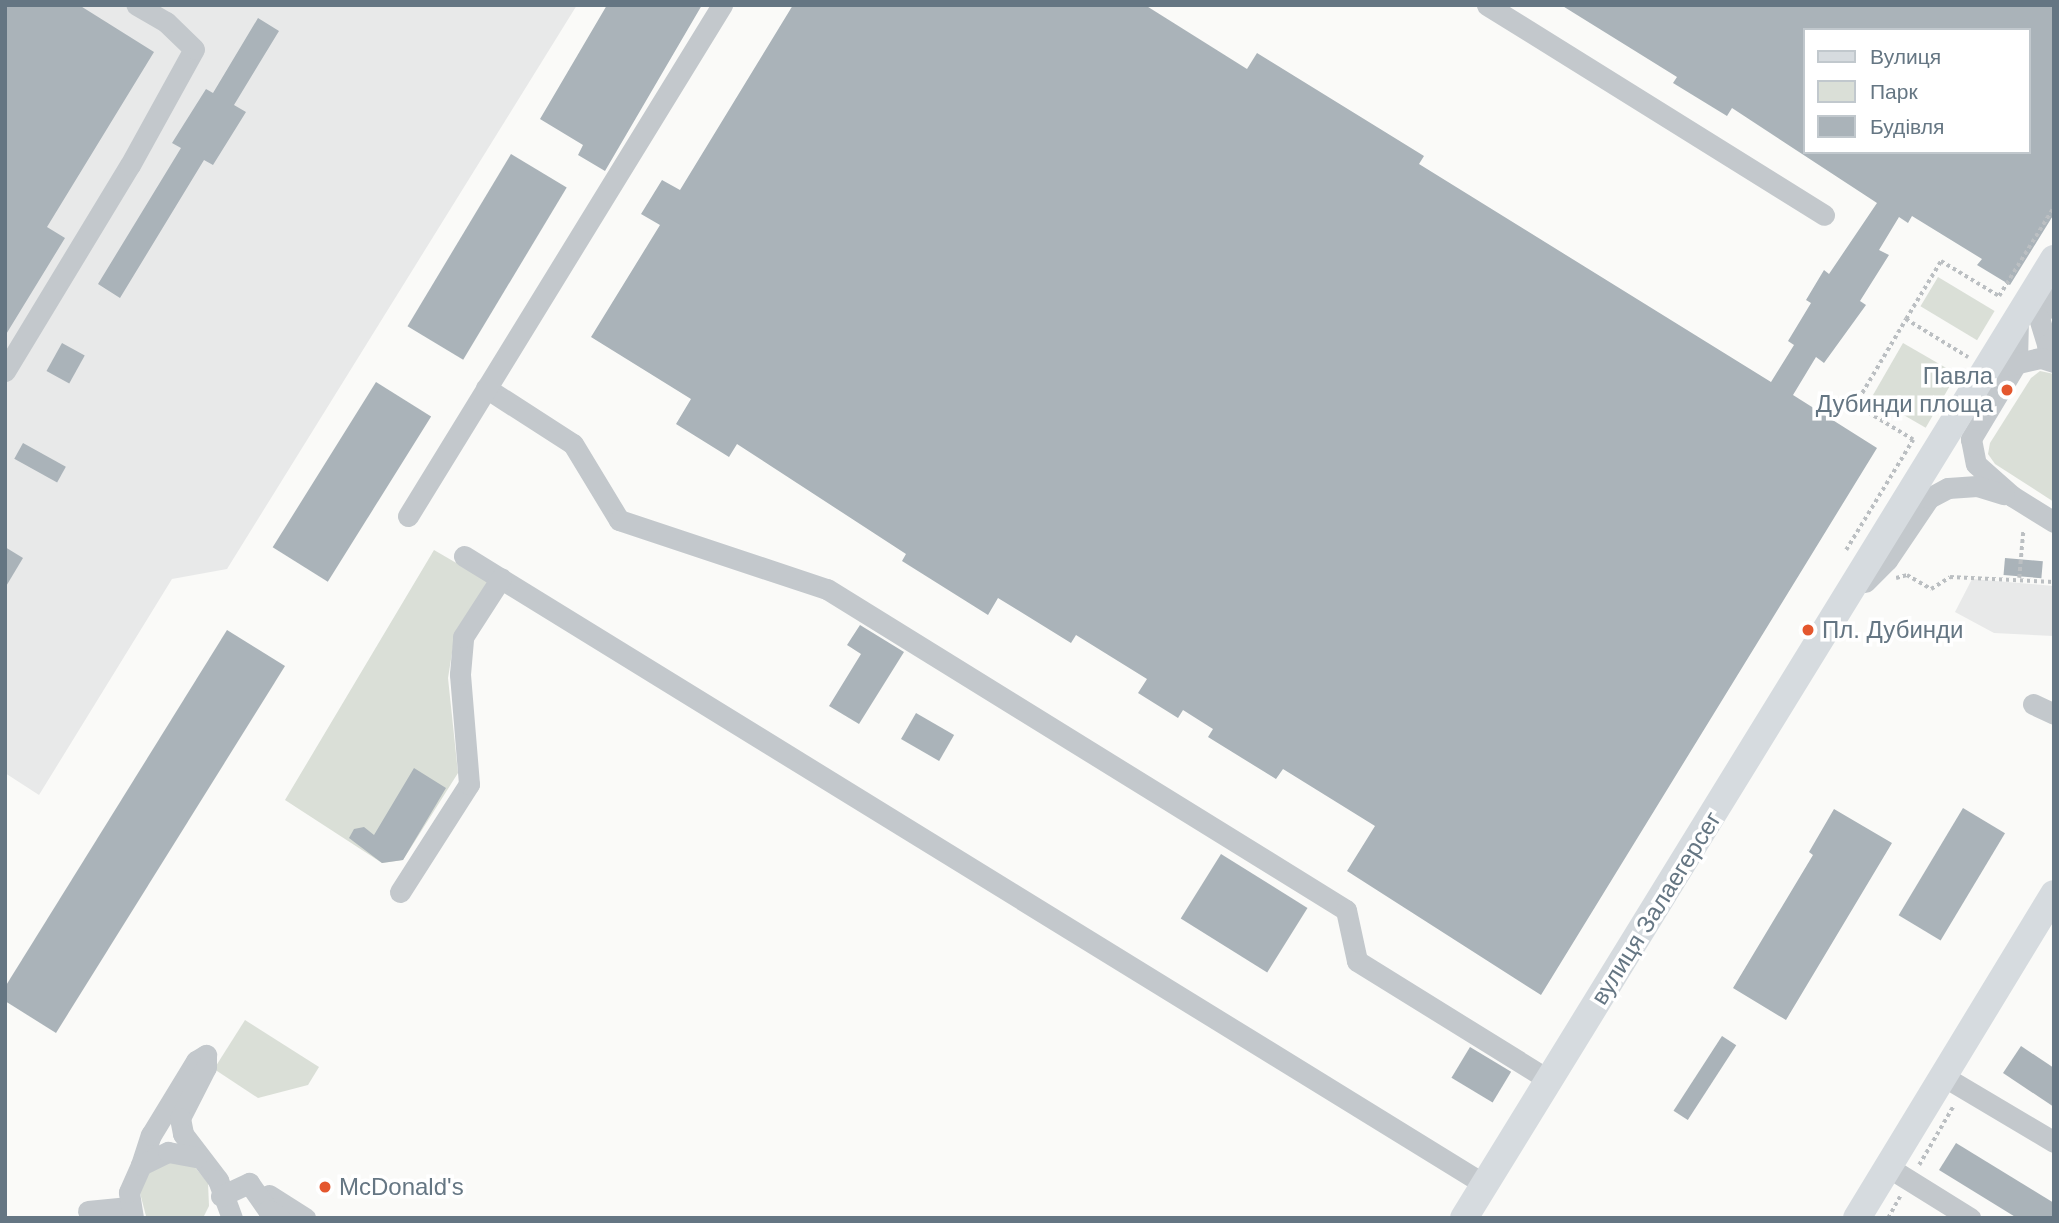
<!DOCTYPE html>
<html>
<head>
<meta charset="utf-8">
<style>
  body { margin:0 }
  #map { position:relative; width:2059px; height:1223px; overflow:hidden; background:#fafaf8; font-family:Helvetica,sans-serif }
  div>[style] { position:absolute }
  .built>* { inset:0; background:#e8e9e9 }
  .green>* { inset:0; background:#dadfd7; transform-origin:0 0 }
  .building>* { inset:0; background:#aab3b9; transform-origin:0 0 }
  .path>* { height:3.5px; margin-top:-1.75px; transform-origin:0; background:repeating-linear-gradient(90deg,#bbbfc2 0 3.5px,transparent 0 7px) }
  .minor>* { height:21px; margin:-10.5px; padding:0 10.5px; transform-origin:10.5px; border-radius:10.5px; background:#c3c8cc }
  .major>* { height:28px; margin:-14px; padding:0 14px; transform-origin:14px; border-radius:14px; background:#d6dbdf }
  .dots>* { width:19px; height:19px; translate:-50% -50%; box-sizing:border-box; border:4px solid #fff; border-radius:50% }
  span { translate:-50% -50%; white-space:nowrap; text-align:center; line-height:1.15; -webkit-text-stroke:7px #fff; paint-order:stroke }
  .poi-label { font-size:24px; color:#657683 }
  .right { translate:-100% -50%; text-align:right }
  .left { translate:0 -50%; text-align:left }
  .street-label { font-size:24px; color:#657683 }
  .frame { position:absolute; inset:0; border:7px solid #657683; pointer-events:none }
  .legend { position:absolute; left:1803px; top:28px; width:228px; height:126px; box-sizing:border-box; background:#fff; border:2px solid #c1c8cd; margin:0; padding:9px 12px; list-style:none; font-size:21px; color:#657683 }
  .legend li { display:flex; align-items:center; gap:14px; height:35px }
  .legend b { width:35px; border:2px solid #c1c8cd }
</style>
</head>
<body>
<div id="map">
  <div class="built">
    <i style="clip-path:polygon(5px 5px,577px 5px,227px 569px,172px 579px,39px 795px,5px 773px)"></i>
    <i style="clip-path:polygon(1972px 579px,2054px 586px,2054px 636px,1994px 633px,1955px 612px)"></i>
  </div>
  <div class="green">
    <i style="left:1938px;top:277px;width:66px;height:34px;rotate:31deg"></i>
    <i style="left:1903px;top:343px;width:62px;height:62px;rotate:30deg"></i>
    <i style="clip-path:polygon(2040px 371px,2054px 374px,2054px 502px,1995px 464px,1988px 454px,1990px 443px,2031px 378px)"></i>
    <i style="clip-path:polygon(434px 550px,489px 582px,455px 634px,448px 678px,458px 773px,403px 860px,382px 863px,285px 800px)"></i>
    <i style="clip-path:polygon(245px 1020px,319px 1067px,308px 1085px,258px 1098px,214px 1069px)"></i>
    <i style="clip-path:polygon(171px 1161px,194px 1166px,208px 1183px,209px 1206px,203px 1218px,146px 1216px,140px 1193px,144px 1181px,150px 1172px)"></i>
  </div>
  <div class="building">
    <i style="clip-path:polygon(5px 5px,79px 5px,154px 52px,47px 227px,65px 238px,5px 336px)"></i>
    <i style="clip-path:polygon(607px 5px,702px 5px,605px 171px,578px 155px,583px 145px,540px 119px)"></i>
    <i style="clip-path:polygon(evenodd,793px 5px,1145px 5px,1247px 69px,1257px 53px,1424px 156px,1419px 164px,1771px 382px,1794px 345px,1788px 341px,1811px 303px,1806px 300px,1824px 270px,1829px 274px,1877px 203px,1732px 108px,1727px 116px,1673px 83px,1677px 77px,1561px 5px,2054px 5px,2054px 214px,2010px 285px,1977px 265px,1982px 259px,1912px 216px,1908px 223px,1899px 217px,1879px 250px,1889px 255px,1860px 301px,1866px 305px,1824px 363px,1816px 357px,1793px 395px,1877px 448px,1541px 995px,1347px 871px,1375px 826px,1283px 769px,1276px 779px,1208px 737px,1213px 729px,1183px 710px,1178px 718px,1138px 693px,1147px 679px,1076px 635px,1071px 643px,998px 598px,988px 615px,902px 561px,906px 554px,737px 444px,729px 457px,676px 424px,691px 399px,591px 337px,660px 225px,641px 214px,662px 180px,680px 190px,793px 5px,1805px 30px,2029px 30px,2029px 152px,1805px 152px,1805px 30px)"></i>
    <i style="clip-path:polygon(258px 18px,279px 31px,234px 105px,246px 112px,213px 165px,204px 160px,120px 298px,98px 284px,181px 148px,172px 143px,206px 89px,213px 93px)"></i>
    <i style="left:511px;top:154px;width:65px;height:201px;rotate:31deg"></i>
    <i style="left:62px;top:343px;width:26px;height:32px;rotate:29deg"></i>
    <i style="left:376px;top:382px;width:65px;height:195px;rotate:32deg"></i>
    <i style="left:23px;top:443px;width:49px;height:18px;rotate:29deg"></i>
    <i style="clip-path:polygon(5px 547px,23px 558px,5px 588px)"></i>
    <i style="left:2005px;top:558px;width:38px;height:17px;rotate:5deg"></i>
    <i style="clip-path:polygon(860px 625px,904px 652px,859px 724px,829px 706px,861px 654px,847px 645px)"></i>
    <i style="clip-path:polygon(227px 630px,285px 666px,56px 1033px,5px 1001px,5px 987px)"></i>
    <i style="left:916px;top:713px;width:44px;height:30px;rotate:30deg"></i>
    <i style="clip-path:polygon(414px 768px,446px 788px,403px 860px,382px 863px,349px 838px,354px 829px,364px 827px,374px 835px)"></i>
    <i style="left:1963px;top:808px;width:49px;height:125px;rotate:31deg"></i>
    <i style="clip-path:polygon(1834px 809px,1892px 843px,1786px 1020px,1733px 988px,1813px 855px,1809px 852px)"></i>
    <i style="left:1221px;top:854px;width:102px;height:76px;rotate:32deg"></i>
    <i style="left:1722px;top:1036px;width:17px;height:89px;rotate:33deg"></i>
    <i style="clip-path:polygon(2021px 1046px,2054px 1068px,2054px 1107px,2003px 1073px)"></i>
    <i style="left:1470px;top:1047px;width:48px;height:36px;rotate:31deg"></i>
    <i style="clip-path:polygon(1956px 1143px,2054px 1203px,2054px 1218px,2017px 1218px,1939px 1170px)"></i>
  </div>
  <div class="path">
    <i style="left:1906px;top:319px;width:68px;rotate:-58.9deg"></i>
    <i style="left:1941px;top:261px;width:68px;rotate:31.1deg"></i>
    <i style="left:1999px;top:296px;width:105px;rotate:-58.3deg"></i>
    <i style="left:1846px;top:550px;width:129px;rotate:-58.7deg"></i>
    <i style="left:1913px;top:440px;width:68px;rotate:-148.9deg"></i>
    <i style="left:1855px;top:405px;width:100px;rotate:-59.3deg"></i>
    <i style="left:1906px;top:319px;width:73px;rotate:31.5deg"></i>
    <i style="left:1896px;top:578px;width:11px;rotate:-15deg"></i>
    <i style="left:1907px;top:575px;width:28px;rotate:30deg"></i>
    <i style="left:1931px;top:589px;width:22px;rotate:-32deg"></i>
    <i style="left:1950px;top:577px;width:104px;rotate:2.8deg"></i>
    <i style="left:2019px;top:578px;width:46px;rotate:-85deg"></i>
    <i style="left:1919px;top:1165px;width:69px;rotate:-59.7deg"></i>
    <i style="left:1888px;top:1218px;width:26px;rotate:-61deg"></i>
  </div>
  <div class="minor">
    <i style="left:1487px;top:5px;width:397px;rotate:31.9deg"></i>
    <i style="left:2054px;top:292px;width:30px;rotate:120deg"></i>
    <i style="left:2039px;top:318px;width:28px;rotate:73deg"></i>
    <i style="left:2047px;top:345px;width:10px;rotate:45deg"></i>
    <i style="left:2018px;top:318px;width:44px;rotate:91.3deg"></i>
    <i style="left:2017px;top:362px;width:90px;rotate:120.9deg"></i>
    <i style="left:1971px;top:439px;width:25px;rotate:79deg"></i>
    <i style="left:1976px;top:464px;width:48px;rotate:41.6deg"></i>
    <i style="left:2012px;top:496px;width:49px;rotate:31.8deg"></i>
    <i style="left:2005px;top:366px;width:37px;rotate:-13deg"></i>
    <i style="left:2041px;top:358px;width:14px;rotate:17deg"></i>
    <i style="left:5px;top:371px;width:241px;rotate:-58.8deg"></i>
    <i style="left:130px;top:165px;width:132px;rotate:-61.1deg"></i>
    <i style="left:194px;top:49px;width:39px;rotate:-136deg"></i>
    <i style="left:166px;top:22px;width:34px;rotate:-150deg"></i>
    <i style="left:486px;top:388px;width:103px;rotate:32.8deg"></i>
    <i style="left:573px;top:444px;width:89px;rotate:58.8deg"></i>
    <i style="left:619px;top:520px;width:219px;rotate:18.4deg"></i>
    <i style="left:827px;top:589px;width:610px;rotate:31.74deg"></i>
    <i style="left:1346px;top:910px;width:52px;rotate:77.8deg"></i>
    <i style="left:1357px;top:961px;width:226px;rotate:31.8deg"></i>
    <i style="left:408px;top:516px;width:600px;rotate:-58.43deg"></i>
    <i style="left:464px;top:556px;width:1198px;rotate:31.62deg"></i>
    <i style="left:1865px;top:582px;width:31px;rotate:-45deg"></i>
    <i style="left:1887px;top:560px;width:75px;rotate:-55.9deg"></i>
    <i style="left:1929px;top:498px;width:21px;rotate:-28deg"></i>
    <i style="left:1948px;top:488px;width:29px;rotate:-4deg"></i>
    <i style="left:1977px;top:486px;width:28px;rotate:17deg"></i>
    <i style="left:2033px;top:704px;width:23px;rotate:25deg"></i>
    <i style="left:400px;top:892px;width:128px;rotate:-57.4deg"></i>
    <i style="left:469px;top:784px;width:110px;rotate:-94.7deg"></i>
    <i style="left:460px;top:674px;width:37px;rotate:-85deg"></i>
    <i style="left:463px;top:637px;width:70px;rotate:-57.2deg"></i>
    <i style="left:1943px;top:1076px;width:129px;rotate:30.7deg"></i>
    <i style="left:141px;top:1165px;width:32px;rotate:-72deg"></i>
    <i style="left:151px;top:1135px;width:87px;rotate:-58.7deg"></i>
    <i style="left:196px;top:1061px;width:12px;rotate:-31deg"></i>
    <i style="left:206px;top:1055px;width:12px;rotate:90deg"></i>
    <i style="left:206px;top:1067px;width:57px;rotate:117deg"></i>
    <i style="left:180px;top:1118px;width:16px;rotate:79deg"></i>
    <i style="left:183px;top:1134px;width:58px;rotate:52.7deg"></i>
    <i style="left:218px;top:1180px;width:40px;rotate:69.8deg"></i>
    <i style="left:1888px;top:1167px;width:97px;rotate:31.9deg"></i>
    <i style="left:269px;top:1195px;width:43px;rotate:32.6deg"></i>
    <i style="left:221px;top:1196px;width:31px;rotate:-25deg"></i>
    <i style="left:249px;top:1183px;width:33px;rotate:55deg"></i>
    <i style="left:268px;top:1210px;width:14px;rotate:34deg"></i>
    <i style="left:88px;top:1211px;width:41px;rotate:-5.6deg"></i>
    <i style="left:133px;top:1218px;width:26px;rotate:-99deg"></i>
    <i style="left:129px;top:1192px;width:30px;rotate:-66deg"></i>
    <i style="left:141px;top:1165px;width:30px;rotate:-26deg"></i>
    <i style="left:168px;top:1152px;width:29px;rotate:10deg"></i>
  </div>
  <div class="major">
    <i style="left:1464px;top:1218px;width:1126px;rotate:-58.4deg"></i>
    <i style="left:1857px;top:1218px;width:379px;rotate:-58.7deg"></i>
  </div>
  <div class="dots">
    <i style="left:2007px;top:390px;background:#e4572e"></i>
    <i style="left:1808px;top:630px;background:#e4572e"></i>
    <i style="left:325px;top:1187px;background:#e4572e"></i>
  </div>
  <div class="poi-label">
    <span class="right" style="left:1993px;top:390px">Павла<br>Дубинди площа</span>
    <span class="left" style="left:1822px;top:630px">Пл. Дубинди</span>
    <span class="left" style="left:339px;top:1187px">McDonald's</span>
  </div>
  <div class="street-label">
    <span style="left:1656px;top:908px;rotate:-58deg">вулиця Залаегерсег</span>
  </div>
  <div class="frame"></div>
  <ul class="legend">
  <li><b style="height:9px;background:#d6dbdf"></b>Вулиця</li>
  <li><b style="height:19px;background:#dadfd7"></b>Парк</li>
  <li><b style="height:19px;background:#aab3b9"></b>Будівля</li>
  </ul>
</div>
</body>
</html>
